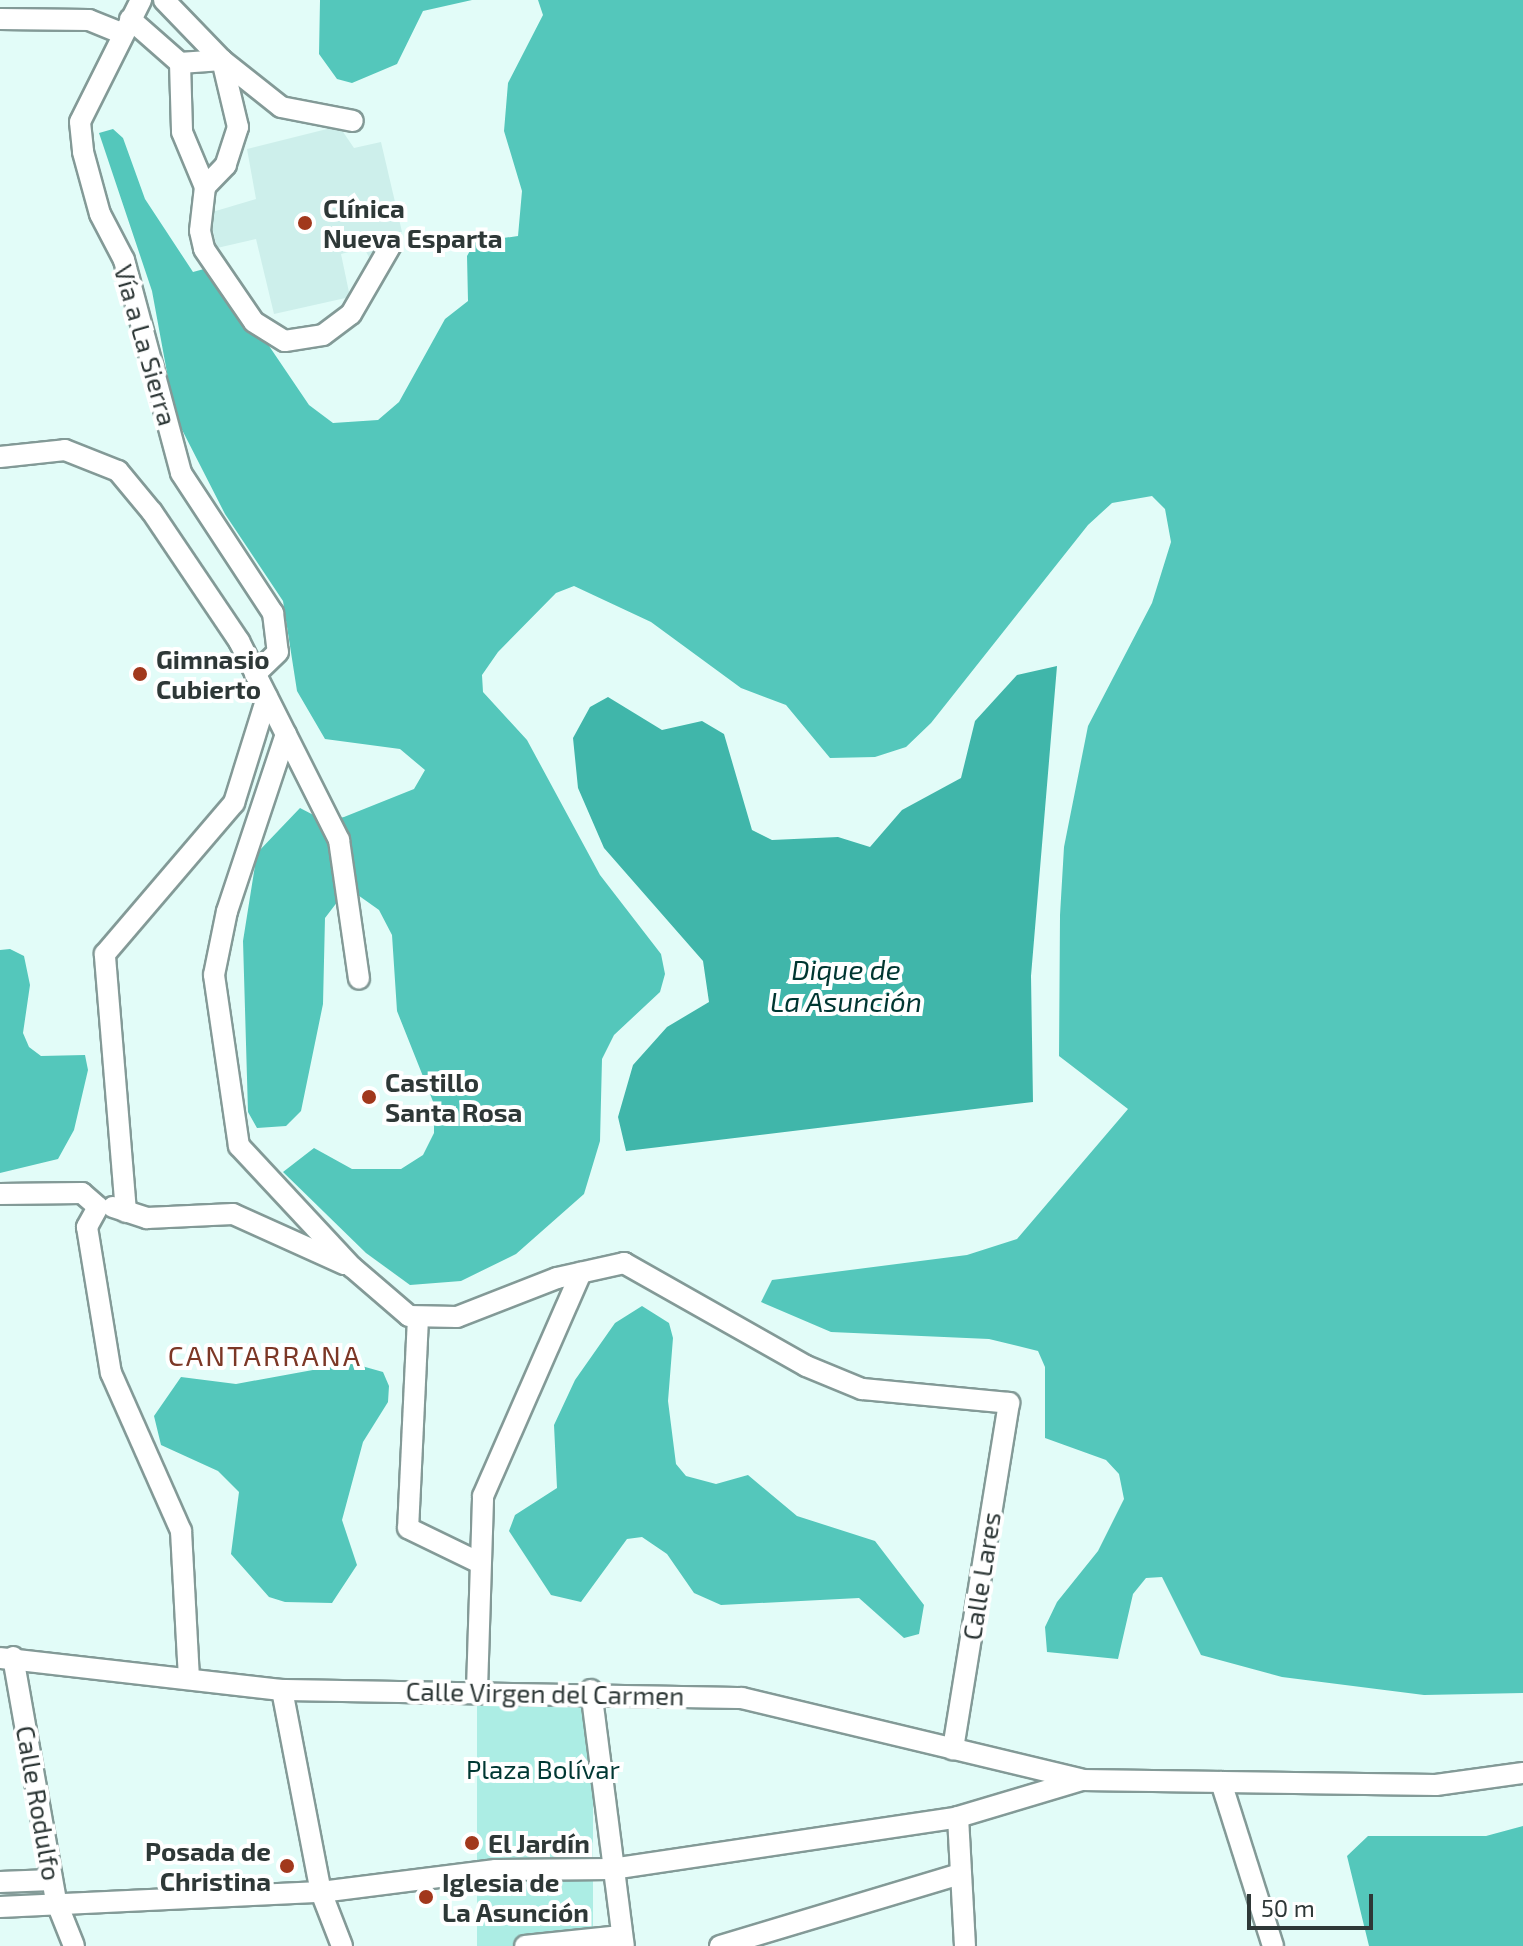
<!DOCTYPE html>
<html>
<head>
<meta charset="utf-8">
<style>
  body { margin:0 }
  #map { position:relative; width:1523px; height:1946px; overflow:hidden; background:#e2fcf8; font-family:"Exo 2",sans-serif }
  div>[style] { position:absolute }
  .built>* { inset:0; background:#cdefeb }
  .green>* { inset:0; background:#acede4; transform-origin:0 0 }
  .forest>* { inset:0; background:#54c7bb }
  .water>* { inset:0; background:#40b6aa }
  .roads { filter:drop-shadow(2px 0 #839a97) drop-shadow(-2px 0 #839a97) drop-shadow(0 2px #839a97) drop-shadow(0 -2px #839a97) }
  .minor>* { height:20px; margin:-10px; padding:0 10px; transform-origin:10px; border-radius:10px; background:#fff }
  .dots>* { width:22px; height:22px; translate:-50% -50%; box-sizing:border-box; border:4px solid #fff; border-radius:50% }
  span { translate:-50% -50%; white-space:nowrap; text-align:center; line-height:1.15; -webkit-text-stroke:8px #fff; paint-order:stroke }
  .poi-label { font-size:26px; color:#2e3837; font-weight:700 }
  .left { translate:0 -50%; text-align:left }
  .right { translate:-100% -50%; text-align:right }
  .street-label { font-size:26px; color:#2e3837 }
  .park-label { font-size:26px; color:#003833 }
  .water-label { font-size:28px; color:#003631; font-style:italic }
  .neighbourhood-label { font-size:28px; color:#7c3726; letter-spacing:2px }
  .scale { position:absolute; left:1247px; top:1894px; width:126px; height:36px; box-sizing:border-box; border:4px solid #2e3837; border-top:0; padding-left:10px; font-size:24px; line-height:28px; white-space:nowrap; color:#2e3837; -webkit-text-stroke:6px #fff; paint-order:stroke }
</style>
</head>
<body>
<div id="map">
  <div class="built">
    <i style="clip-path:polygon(339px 126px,354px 148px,381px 142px,402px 232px,383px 235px,387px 255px,370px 259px,364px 248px,341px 254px,350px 297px,274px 314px,256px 239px,217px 248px,209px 213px,256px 199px,247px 149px)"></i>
  </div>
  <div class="green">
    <i style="left:477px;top:1703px;width:116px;height:245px"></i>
  </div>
  <div class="forest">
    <i style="clip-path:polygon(320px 0,472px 0,423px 11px,397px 64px,352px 83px,337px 79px,319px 54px)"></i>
    <i style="clip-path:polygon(538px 0,1523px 0,1523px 1693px,1424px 1695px,1282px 1677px,1201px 1655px,1162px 1577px,1146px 1578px,1133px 1594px,1118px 1659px,1047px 1652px,1045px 1627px,1057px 1602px,1098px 1551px,1124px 1499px,1119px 1474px,1106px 1460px,1045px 1438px,1045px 1367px,1038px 1351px,989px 1339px,831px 1332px,761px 1302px,772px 1280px,967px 1255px,1017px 1239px,1128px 1109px,1059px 1056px,1060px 915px,1064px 847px,1088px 726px,1152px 603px,1171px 542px,1165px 509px,1152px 496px,1112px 503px,1088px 525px,931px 723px,906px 747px,875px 757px,830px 758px,786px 705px,741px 688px,651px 622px,574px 586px,556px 593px,498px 652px,482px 675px,483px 692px,527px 740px,600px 875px,661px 954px,665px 974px,660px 992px,614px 1035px,602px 1059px,600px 1141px,584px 1194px,516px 1254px,461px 1281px,410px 1285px,366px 1253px,283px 1172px,314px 1148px,352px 1169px,401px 1169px,423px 1155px,434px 1133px,434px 1104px,397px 1011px,392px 935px,379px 910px,348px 888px,325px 918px,323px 1004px,301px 1111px,286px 1126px,257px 1128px,248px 1112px,243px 941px,257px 853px,300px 808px,325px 821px,344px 817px,414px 789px,425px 770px,400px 749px,325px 739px,297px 691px,283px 601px,225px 514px,175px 416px,152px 291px,99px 133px,113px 129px,123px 138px,145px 199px,193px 272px,215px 266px,309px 405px,333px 423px,378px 420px,399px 402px,445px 319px,468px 301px,467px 256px,475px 242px,518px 236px,522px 191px,504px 131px,508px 83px,543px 15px)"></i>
    <i style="clip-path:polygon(10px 949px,24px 956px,30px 985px,23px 1033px,29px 1047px,41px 1056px,85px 1055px,88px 1070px,74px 1130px,58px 1159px,0 1173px,0 950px)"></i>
    <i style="clip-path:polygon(642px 1306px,669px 1323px,673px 1338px,668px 1401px,676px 1464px,686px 1476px,716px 1484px,748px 1475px,797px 1516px,875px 1541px,924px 1605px,919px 1634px,904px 1638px,859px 1598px,721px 1605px,694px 1593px,667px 1554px,642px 1537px,627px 1539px,581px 1602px,551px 1595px,509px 1531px,515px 1515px,557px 1488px,554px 1425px,575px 1380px,615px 1323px)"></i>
    <i style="clip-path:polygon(351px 1363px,383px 1372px,389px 1386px,388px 1402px,363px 1442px,342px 1520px,357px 1565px,332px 1603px,285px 1602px,269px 1597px,231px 1554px,239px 1492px,218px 1471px,161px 1445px,154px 1416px,181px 1377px,236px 1384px)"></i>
    <i style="clip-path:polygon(1523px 1826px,1523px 1946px,1369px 1946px,1347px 1856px,1368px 1836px,1486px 1836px)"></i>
  </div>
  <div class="water">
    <i style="clip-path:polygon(1057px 666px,1031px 976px,1033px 1102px,626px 1151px,618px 1117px,633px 1065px,667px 1027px,709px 1002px,703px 961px,604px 848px,578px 788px,573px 738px,590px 707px,608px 697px,662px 730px,702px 721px,724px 734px,752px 830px,772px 840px,838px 837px,870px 847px,902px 810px,961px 778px,975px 721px,1017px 675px)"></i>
  </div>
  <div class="roads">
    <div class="minor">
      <i style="left:141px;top:0;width:136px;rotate:116.6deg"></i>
      <i style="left:80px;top:122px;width:30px;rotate:84deg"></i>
      <i style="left:83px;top:152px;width:64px;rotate:74.7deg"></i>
      <i style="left:100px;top:214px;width:52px;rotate:62.4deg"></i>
      <i style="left:124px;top:260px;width:220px;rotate:75deg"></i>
      <i style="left:181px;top:473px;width:168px;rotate:56.7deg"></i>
      <i style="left:273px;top:613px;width:39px;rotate:83deg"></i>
      <i style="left:278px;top:652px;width:32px;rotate:136deg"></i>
      <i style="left:164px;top:0;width:83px;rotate:46deg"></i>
      <i style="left:222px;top:60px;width:69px;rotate:76.6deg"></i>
      <i style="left:238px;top:127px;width:40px;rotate:108deg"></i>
      <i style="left:226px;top:165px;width:30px;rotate:134deg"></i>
      <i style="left:205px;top:187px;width:44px;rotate:96.5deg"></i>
      <i style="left:200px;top:231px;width:18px;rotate:77deg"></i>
      <i style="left:204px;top:249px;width:88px;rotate:55.6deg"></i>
      <i style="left:254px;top:322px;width:36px;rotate:32deg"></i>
      <i style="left:285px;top:341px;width:38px;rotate:-9deg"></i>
      <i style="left:323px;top:335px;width:35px;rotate:-37deg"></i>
      <i style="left:351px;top:314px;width:80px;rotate:-59.9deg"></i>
      <i style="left:0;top:19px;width:89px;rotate:0.6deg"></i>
      <i style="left:89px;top:20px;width:35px;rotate:22deg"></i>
      <i style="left:130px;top:19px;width:67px;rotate:41.3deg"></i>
      <i style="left:180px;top:63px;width:69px;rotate:88.3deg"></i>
      <i style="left:182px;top:132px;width:60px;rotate:67.3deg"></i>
      <i style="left:180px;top:63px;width:42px;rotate:-4.1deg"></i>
      <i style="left:222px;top:60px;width:75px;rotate:38.5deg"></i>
      <i style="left:281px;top:107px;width:73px;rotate:11deg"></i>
      <i style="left:0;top:457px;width:65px;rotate:-6.1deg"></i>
      <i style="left:65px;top:450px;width:57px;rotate:21.6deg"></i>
      <i style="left:118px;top:471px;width:53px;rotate:50.3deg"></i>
      <i style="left:152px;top:512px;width:156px;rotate:56deg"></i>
      <i style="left:239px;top:641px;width:223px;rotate:63.3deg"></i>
      <i style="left:339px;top:840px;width:140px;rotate:81.8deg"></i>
      <i style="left:286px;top:734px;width:187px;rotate:108.4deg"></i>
      <i style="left:227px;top:911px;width:65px;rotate:101.5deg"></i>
      <i style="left:214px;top:975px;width:173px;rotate:81.7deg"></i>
      <i style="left:239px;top:1146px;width:166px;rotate:47deg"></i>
      <i style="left:352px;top:1267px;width:75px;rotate:40.7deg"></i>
      <i style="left:409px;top:1316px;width:48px;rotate:1.2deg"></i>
      <i style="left:457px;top:1317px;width:107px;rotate:-21.3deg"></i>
      <i style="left:557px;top:1278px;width:69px;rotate:-12.6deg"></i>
      <i style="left:624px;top:1263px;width:209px;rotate:29.5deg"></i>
      <i style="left:806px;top:1366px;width:61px;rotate:22.3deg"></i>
      <i style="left:862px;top:1389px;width:148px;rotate:5.4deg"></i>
      <i style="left:1009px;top:1403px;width:351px;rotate:99.2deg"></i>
      <i style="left:0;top:1194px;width:82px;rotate:-0.7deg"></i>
      <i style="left:82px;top:1193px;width:21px;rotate:41deg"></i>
      <i style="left:98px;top:1207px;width:23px;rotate:119deg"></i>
      <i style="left:87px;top:1227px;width:148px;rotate:80.7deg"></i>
      <i style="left:111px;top:1373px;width:173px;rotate:66.1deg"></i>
      <i style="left:181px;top:1531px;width:146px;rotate:86.9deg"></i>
      <i style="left:113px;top:1207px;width:36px;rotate:18deg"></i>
      <i style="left:147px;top:1218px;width:86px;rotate:-2.7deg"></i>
      <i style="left:233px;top:1214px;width:122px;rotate:24.2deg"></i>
      <i style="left:126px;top:1212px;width:259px;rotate:-94.7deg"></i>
      <i style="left:105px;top:954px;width:199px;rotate:-49.5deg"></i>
      <i style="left:234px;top:803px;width:111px;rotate:-72.7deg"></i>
      <i style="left:418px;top:1318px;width:210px;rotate:92.7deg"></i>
      <i style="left:408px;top:1528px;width:78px;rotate:25.9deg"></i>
      <i style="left:13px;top:1657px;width:248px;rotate:80deg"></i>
      <i style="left:56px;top:1901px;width:48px;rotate:68.2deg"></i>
      <i style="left:0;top:1658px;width:284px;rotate:6.5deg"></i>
      <i style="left:282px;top:1690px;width:460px;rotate:1deg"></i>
      <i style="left:742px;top:1698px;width:348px;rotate:13.5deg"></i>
      <i style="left:282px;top:1690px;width:206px;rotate:79.1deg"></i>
      <i style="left:321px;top:1892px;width:58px;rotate:68.7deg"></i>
      <i style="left:477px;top:1690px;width:194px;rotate:-88.2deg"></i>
      <i style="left:483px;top:1496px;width:244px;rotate:-66.3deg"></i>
      <i style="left:591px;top:1690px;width:258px;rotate:82.7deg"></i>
      <i style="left:1221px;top:1782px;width:172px;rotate:72.4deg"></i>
      <i style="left:958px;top:1817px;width:129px;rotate:86.9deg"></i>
      <i style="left:0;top:1882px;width:52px;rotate:-2.2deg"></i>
      <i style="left:0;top:1907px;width:321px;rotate:-2.7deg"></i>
      <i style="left:321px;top:1892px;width:176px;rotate:-7.2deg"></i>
      <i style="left:496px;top:1870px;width:116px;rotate:-0.5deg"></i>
      <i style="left:612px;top:1869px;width:350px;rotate:-8.5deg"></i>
      <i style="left:958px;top:1817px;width:129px;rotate:-16.6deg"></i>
      <i style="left:1082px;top:1780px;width:354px;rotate:0.8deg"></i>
      <i style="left:1436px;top:1785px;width:88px;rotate:-7.9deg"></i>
      <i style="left:525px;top:1946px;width:96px;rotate:-6deg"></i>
      <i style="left:720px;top:1946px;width:251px;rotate:-16.7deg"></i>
    </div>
  </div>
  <div class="dots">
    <i style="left:305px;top:223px;background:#a1381c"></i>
    <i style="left:140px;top:674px;background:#a1381c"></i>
    <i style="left:369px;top:1097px;background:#a1381c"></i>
    <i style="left:472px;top:1843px;background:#a1381c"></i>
    <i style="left:287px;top:1866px;background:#a1381c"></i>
    <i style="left:426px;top:1897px;background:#a1381c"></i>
  </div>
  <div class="poi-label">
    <span class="left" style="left:323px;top:223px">Clínica<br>Nueva Esparta</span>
    <span class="left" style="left:156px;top:674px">Gimnasio<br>Cubierto</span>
    <span class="left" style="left:385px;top:1097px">Castillo<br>Santa Rosa</span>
    <span class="left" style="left:488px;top:1843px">El Jardín</span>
    <span class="right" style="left:271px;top:1866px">Posada de<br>Christina</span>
    <span class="left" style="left:442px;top:1897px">Iglesia de<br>La Asunción</span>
  </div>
  <div class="street-label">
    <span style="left:146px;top:345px;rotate:74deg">Vía a La Sierra</span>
    <span style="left:981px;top:1576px;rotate:-81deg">Calle Lares</span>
    <span style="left:545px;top:1693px;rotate:1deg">Calle Virgen del Carmen</span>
    <span style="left:39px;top:1803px;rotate:80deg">Calle Rodulfo</span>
  </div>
  <div class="park-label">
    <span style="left:543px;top:1769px">Plaza Bolívar</span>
  </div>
  <div class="water-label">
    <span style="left:846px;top:985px">Dique de<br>La Asunción</span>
  </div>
  <div class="neighbourhood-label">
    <span style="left:265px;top:1355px">CANTARRANA</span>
  </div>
  <div class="scale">50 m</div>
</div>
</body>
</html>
